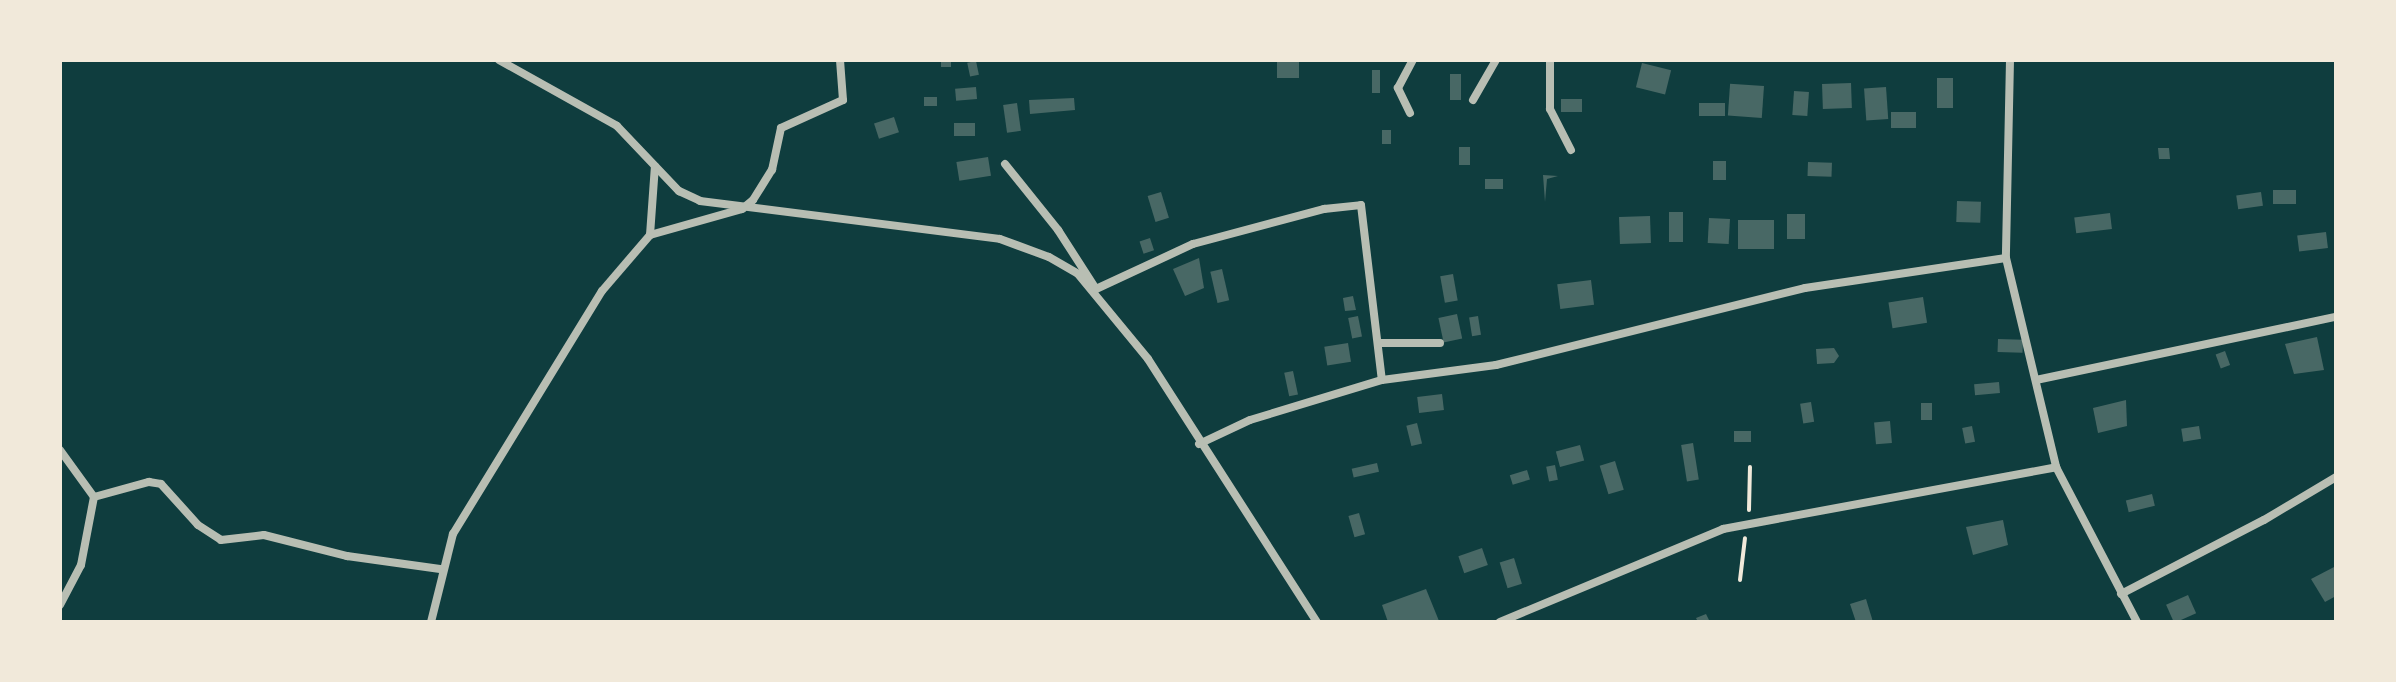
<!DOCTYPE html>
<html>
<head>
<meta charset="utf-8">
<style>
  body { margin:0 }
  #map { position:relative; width:2396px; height:682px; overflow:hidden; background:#0f3d3e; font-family:"PT Sans",sans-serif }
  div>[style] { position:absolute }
  .building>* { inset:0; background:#486865; transform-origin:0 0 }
  .path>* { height:4px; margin:-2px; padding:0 2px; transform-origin:2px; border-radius:2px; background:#f1e9da }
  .minor>* { height:8px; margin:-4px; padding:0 4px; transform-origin:4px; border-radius:4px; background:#b8beb3 }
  span { translate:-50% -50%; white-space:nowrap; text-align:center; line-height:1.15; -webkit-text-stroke:6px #f1e9da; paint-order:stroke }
  .frame { position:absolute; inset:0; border:62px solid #f1e9da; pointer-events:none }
</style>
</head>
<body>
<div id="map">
  <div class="building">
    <i style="left:941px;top:60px;width:10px;height:7px"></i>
    <i style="left:1277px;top:60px;width:22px;height:18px"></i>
    <i style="left:976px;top:61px;width:14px;height:9px;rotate:78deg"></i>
    <i style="left:1642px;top:63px;width:30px;height:25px;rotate:14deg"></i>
    <i style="left:1372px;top:70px;width:8px;height:23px"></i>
    <i style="left:1450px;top:74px;width:11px;height:26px"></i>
    <i style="left:1953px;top:78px;width:30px;height:16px;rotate:90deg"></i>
    <i style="left:1851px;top:83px;width:25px;height:29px;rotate:88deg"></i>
    <i style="left:1764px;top:86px;width:32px;height:34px;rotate:94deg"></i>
    <i style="left:976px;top:87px;width:12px;height:21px;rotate:85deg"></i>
    <i style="left:1886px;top:87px;width:32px;height:22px;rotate:86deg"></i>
    <i style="left:1794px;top:91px;width:15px;height:24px;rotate:4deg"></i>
    <i style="left:924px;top:97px;width:13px;height:9px"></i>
    <i style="clip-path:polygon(1074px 98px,1075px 110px,1030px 114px,1029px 100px)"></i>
    <i style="left:1561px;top:99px;width:21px;height:13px"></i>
    <i style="left:1017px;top:103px;width:28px;height:14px;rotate:82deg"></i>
    <i style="left:1699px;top:103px;width:26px;height:13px"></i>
    <i style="left:1891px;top:112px;width:25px;height:16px"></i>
    <i style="left:894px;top:117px;width:16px;height:21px;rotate:72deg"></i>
    <i style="left:954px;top:123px;width:21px;height:13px"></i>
    <i style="left:1382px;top:130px;width:9px;height:14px"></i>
    <i style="left:1459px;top:147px;width:11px;height:18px"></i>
    <i style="clip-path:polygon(2158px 148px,2169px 148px,2170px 159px,2159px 159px)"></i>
    <i style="left:988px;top:157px;width:19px;height:32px;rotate:81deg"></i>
    <i style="left:1713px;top:161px;width:13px;height:19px"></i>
    <i style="left:1808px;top:162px;width:24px;height:14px;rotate:2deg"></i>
    <i style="clip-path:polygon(1543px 175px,1558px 176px,1547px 179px,1545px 202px)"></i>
    <i style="left:1485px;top:179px;width:18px;height:10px"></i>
    <i style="left:2273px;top:190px;width:23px;height:14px"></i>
    <i style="left:1161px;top:192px;width:27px;height:14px;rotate:73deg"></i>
    <i style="left:2261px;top:192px;width:14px;height:25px;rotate:82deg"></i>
    <i style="left:1957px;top:201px;width:24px;height:21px;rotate:2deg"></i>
    <i style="left:1669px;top:212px;width:14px;height:30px"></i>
    <i style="left:2110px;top:213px;width:16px;height:36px;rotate:83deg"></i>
    <i style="left:1787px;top:214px;width:18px;height:25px"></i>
    <i style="left:1650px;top:216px;width:27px;height:31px;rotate:88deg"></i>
    <i style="left:1709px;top:218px;width:21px;height:25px;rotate:3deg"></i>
    <i style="left:1738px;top:220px;width:36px;height:29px"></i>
    <i style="left:2326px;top:232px;width:16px;height:29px;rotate:83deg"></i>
    <i style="left:1150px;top:238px;width:13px;height:11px;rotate:72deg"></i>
    <i style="clip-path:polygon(1199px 258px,1204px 288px,1185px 296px,1173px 269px)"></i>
    <i style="left:1222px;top:269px;width:32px;height:12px;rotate:77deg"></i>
    <i style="left:1453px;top:274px;width:27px;height:13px;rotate:80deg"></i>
    <i style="left:1591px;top:280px;width:25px;height:34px;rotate:83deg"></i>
    <i style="clip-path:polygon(1353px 296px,1356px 310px,1345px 311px,1343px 298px)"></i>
    <i style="left:1923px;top:297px;width:26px;height:35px;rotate:81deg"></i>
    <i style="left:1457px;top:314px;width:25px;height:19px;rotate:78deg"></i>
    <i style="left:1358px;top:316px;width:21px;height:10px;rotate:79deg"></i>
    <i style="left:1478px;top:316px;width:19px;height:9px;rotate:81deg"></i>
    <i style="clip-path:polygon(2317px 337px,2324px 370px,2294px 374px,2285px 344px)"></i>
    <i style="left:1998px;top:339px;width:25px;height:13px;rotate:2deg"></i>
    <i style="left:1348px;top:343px;width:19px;height:24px;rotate:81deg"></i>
    <i style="clip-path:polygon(1834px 348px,1839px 356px,1834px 363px,1817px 364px,1816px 349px)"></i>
    <i style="left:2225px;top:351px;width:15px;height:10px;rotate:70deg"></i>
    <i style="left:1293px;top:371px;width:24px;height:9px;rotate:78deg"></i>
    <i style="left:1999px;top:382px;width:11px;height:25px;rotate:85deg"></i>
    <i style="left:1442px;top:394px;width:16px;height:25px;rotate:83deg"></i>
    <i style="clip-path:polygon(2126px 400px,2127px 426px,2098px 433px,2093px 408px)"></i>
    <i style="left:1811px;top:402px;width:20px;height:11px;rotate:81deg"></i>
    <i style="left:1921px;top:403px;width:11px;height:17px"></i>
    <i style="left:1890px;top:421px;width:22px;height:16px;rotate:85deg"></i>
    <i style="left:1417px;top:423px;width:21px;height:11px;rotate:76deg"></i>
    <i style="left:1972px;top:426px;width:16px;height:10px;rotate:79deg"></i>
    <i style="left:2199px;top:426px;width:13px;height:18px;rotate:81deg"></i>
    <i style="left:1734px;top:431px;width:17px;height:11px"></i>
    <i style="left:1693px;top:443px;width:37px;height:12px;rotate:81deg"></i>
    <i style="left:1580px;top:445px;width:16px;height:25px;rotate:75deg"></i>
    <i style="left:1615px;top:461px;width:30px;height:16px;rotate:73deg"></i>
    <i style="left:1377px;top:463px;width:9px;height:26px;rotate:77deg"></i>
    <i style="left:1555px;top:465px;width:15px;height:9px;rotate:79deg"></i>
    <i style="left:1527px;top:470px;width:10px;height:18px;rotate:73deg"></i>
    <i style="left:2152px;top:494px;width:12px;height:27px;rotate:76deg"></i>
    <i style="left:1359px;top:513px;width:22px;height:11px;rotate:74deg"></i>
    <i style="clip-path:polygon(2003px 520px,2008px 545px,1973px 555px,1966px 527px)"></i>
    <i style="left:1482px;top:548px;width:18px;height:25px;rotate:71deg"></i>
    <i style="left:1514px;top:558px;width:27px;height:15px;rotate:73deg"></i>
    <i style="clip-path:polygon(2336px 566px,2336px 596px,2325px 602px,2311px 579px)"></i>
    <i style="clip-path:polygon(1426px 589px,1439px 621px,1388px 622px,1382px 605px)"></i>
    <i style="left:2188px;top:595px;width:20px;height:24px;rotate:66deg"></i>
    <i style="clip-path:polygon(1866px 599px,1873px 622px,1856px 622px,1850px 604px)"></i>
    <i style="clip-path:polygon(1706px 614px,1710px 622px,1698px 622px,1696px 618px)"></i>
  </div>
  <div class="path">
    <i style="left:1749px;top:510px;width:43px;rotate:-88.7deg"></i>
    <i style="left:1740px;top:580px;width:42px;rotate:-83.2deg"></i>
  </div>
  <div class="minor">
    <i style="left:499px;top:60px;width:135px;rotate:29.2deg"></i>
    <i style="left:617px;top:126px;width:90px;rotate:46.4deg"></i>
    <i style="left:679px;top:191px;width:23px;rotate:25deg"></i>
    <i style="left:700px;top:201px;width:302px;rotate:7.2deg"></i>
    <i style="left:1000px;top:239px;width:52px;rotate:20.2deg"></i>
    <i style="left:1049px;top:257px;width:34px;rotate:30deg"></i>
    <i style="left:1078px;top:274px;width:110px;rotate:50.5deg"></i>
    <i style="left:1148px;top:359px;width:313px;rotate:57.3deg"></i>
    <i style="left:1550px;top:60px;width:49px;rotate:90deg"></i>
    <i style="left:1550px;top:109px;width:46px;rotate:62.9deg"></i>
    <i style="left:2010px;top:60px;width:198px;rotate:91.2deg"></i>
    <i style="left:2006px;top:258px;width:215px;rotate:76.5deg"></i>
    <i style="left:2056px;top:467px;width:175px;rotate:62.4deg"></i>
    <i style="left:1473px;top:100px;width:46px;rotate:-60.1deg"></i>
    <i style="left:1410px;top:113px;width:28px;rotate:-116deg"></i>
    <i style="left:1398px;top:88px;width:32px;rotate:-62deg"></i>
    <i style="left:1005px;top:164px;width:85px;rotate:51.2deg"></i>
    <i style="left:1058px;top:230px;width:70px;rotate:57.2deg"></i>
    <i style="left:1096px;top:289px;width:107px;rotate:-24.9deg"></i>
    <i style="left:1193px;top:244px;width:136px;rotate:-15deg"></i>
    <i style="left:1324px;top:209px;width:37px;rotate:-6deg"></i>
    <i style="left:1361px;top:205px;width:176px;rotate:83.2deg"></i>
    <i style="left:650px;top:235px;width:69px;rotate:-85.9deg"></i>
    <i style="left:1380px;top:343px;width:60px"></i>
    <i style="left:2036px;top:380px;width:307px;rotate:-11.9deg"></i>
    <i style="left:1199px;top:444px;width:56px;rotate:-25.2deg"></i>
    <i style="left:1250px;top:420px;width:138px;rotate:-16.9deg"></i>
    <i style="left:1382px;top:380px;width:115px;rotate:-7.5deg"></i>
    <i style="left:1496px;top:365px;width:318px;rotate:-14deg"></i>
    <i style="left:1805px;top:288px;width:203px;rotate:-8.5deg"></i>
    <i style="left:60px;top:450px;width:58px;rotate:54.1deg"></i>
    <i style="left:94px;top:497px;width:57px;rotate:-15.3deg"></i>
    <i style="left:149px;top:482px;width:12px;rotate:9deg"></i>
    <i style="left:161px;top:484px;width:55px;rotate:47.9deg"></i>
    <i style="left:198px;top:525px;width:27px;rotate:33deg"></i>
    <i style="left:221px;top:540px;width:43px;rotate:-6.6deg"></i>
    <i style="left:264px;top:535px;width:86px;rotate:14.2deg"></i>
    <i style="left:347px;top:556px;width:94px;rotate:8deg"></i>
    <i style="left:2121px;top:594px;width:161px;rotate:-27.4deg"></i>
    <i style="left:2264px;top:520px;width:84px;rotate:-30.8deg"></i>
    <i style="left:60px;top:605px;width:45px;rotate:-62.3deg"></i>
    <i style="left:81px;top:565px;width:69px;rotate:-79.2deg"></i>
    <i style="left:431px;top:622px;width:91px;rotate:-76deg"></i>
    <i style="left:453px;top:534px;width:285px;rotate:-58.5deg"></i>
    <i style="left:602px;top:291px;width:74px;rotate:-49.4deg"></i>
    <i style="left:650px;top:235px;width:96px;rotate:-15.8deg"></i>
    <i style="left:742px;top:209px;width:14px;rotate:-39deg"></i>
    <i style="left:753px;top:200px;width:36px;rotate:-58deg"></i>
    <i style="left:772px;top:170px;width:43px;rotate:-77.9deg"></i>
    <i style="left:781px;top:128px;width:68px;rotate:-24.3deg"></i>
    <i style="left:843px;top:100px;width:40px;rotate:-94.3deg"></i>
    <i style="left:1500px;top:622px;width:242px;rotate:-22.6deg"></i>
    <i style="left:1723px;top:529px;width:339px;rotate:-10.5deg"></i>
  </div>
  <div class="frame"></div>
</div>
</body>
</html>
